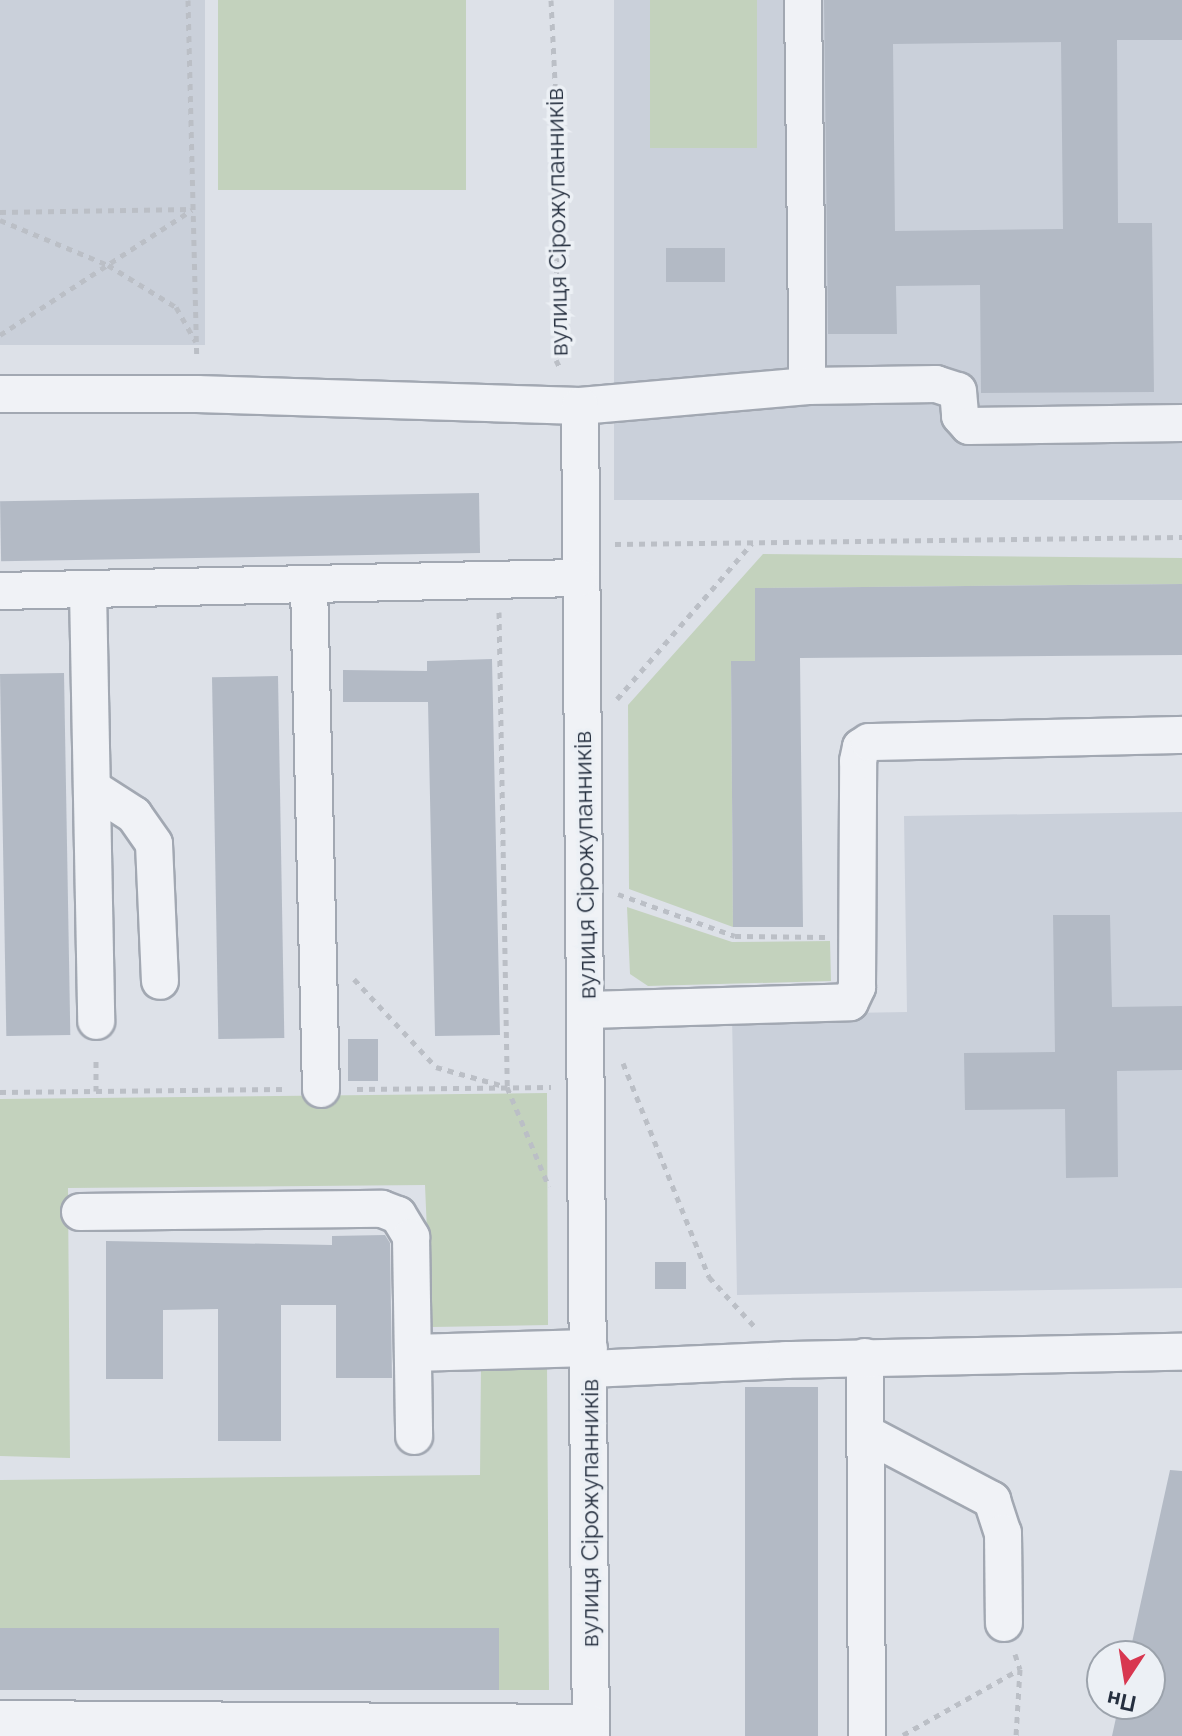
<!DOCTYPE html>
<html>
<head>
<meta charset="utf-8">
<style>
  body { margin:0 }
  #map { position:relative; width:1182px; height:1736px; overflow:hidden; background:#dde1e8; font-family:Raleway,sans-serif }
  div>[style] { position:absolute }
  .built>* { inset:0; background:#cad0da; transform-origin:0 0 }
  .green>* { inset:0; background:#c3d2bd; transform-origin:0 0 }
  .building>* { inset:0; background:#b3bac5; transform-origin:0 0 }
  .path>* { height:5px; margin-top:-2.5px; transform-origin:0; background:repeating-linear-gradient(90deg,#bbbfc6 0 6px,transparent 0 12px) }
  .roads { filter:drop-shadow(2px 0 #a2a8b2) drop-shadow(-2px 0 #a2a8b2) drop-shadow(0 2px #a2a8b2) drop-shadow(0 -2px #a2a8b2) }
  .minor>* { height:36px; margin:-18px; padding:0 18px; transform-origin:18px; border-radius:18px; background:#f0f2f6 }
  span { translate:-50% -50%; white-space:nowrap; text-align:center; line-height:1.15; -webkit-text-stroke:7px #ecf0f5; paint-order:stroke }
  .street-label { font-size:24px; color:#252f3f }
  .north { position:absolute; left:1086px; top:1640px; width:80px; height:80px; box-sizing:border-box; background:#ecf0f5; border:2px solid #9ca3ac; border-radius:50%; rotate:192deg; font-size:22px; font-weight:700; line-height:32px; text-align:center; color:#252f3f }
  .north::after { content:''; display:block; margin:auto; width:28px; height:36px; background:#d83750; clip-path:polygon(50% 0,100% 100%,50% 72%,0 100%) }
</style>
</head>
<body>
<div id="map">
  <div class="built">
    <i style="left:0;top:0;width:205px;height:345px"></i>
    <i style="left:614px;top:0;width:568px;height:500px"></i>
    <i style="clip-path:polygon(1182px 812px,1182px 1288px,737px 1295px,732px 1015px,907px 1012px,904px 816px)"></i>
  </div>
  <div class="green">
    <i style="left:218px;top:0;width:248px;height:190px"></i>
    <i style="left:650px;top:0;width:107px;height:148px"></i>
    <i style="clip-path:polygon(763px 554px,1182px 558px,1182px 584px,755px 588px,755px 661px,731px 662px,733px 927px,629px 889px,628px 705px)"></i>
    <i style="clip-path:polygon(627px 907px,732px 942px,830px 941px,831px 981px,648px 986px,630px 974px)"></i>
    <i style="clip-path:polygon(547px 1093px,548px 1325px,431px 1327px,425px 1185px,68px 1188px,70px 1458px,0 1456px,0 1099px)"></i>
    <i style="clip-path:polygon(547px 1362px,549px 1690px,499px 1690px,498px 1628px,0 1628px,0 1480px,480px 1475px,481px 1365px)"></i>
  </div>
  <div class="building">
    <i style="clip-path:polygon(evenodd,824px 0,1182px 0,1182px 40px,1117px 40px,1118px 223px,1152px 223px,1154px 392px,981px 393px,980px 285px,896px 286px,897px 334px,828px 334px,824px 0,1061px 42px,1063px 229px,895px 231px,893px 44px,1061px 42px)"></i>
    <i style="left:725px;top:248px;width:34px;height:59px;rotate:90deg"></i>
    <i style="left:479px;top:493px;width:60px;height:479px;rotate:89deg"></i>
    <i style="clip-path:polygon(1182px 584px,1182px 655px,800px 658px,803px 927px,733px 927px,731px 661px,755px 661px,755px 588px)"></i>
    <i style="clip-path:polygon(492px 659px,500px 1035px,435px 1036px,428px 702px,343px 702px,343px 670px,427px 671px,427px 661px)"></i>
    <i style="left:64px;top:673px;width:362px;height:64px;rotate:89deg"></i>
    <i style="left:278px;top:676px;width:362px;height:66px;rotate:89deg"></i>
    <i style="clip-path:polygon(1053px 915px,1110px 915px,1112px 1007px,1182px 1006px,1182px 1070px,1117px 1071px,1118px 1177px,1066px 1178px,1065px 1109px,965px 1110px,964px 1053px,1055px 1052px)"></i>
    <i style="left:348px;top:1039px;width:30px;height:42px"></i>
    <i style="clip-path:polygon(385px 1235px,390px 1243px,392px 1378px,336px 1378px,336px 1305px,281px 1305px,281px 1441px,218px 1441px,218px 1309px,163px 1310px,163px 1379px,106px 1379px,106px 1241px,332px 1245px,332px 1236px)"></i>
    <i style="left:655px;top:1262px;width:31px;height:27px"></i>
    <i style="left:745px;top:1387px;width:73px;height:349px"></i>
    <i style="clip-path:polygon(1170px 1470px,1182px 1471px,1182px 1736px,1112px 1736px,1119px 1704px,1150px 1704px,1150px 1656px,1129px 1656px)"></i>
    <i style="left:0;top:1628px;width:499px;height:62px"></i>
  </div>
  <div class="path">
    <i style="left:188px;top:0;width:359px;rotate:88.6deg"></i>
    <i style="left:551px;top:0;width:123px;rotate:87.2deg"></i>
    <i style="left:557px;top:123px;width:237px;rotate:90.2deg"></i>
    <i style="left:556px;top:360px;width:11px;rotate:63deg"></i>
    <i style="left:0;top:212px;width:191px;rotate:-0.9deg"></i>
    <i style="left:0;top:220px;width:117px;rotate:22.6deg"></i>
    <i style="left:108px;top:265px;width:80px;rotate:31.7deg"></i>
    <i style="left:176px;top:307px;width:40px;rotate:60.3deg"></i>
    <i style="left:0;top:335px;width:229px;rotate:-33.1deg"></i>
    <i style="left:615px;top:544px;width:567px;rotate:-0.71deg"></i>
    <i style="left:499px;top:612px;width:475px;rotate:89deg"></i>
    <i style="left:617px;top:699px;width:206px;rotate:-49.1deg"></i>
    <i style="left:618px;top:894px;width:124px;rotate:19.7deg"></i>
    <i style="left:735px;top:936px;width:90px;rotate:0.6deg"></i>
    <i style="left:354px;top:979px;width:120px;rotate:47deg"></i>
    <i style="left:436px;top:1067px;width:74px;rotate:15.7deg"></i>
    <i style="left:507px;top:1087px;width:108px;rotate:67.2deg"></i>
    <i style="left:623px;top:1063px;width:231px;rotate:68.1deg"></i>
    <i style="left:709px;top:1277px;width:68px;rotate:47.4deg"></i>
    <i style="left:357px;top:1089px;width:194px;rotate:-0.6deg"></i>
    <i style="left:96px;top:1091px;width:191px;rotate:-0.6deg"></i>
    <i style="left:0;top:1092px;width:96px;rotate:-0.6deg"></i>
    <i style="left:96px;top:1091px;width:35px;rotate:-90deg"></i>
    <i style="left:1015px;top:1654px;width:16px;rotate:72deg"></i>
    <i style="left:1020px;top:1669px;width:67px;rotate:93.4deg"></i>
    <i style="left:903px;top:1735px;width:134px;rotate:-29.4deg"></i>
  </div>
  <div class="roads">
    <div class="minor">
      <i style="left:803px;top:0;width:386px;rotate:89.3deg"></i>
      <i style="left:0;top:394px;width:197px"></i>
      <i style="left:197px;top:394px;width:383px;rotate:1.8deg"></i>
      <i style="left:580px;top:406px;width:229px;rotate:-5deg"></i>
      <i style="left:808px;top:386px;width:128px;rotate:-0.9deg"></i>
      <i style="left:936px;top:384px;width:23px;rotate:18deg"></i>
      <i style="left:958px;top:391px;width:25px;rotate:85deg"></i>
      <i style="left:960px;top:416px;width:13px;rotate:48deg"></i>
      <i style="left:969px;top:426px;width:213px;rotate:-0.8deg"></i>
      <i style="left:580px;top:406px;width:1330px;rotate:89.53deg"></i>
      <i style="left:309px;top:585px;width:504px;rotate:88.64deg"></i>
      <i style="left:88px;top:590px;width:431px;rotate:88.9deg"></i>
      <i style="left:0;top:591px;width:579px;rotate:-1.29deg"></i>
      <i style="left:92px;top:788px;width:50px;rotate:32.7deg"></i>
      <i style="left:134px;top:815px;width:35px;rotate:55deg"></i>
      <i style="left:154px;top:844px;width:137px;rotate:87.5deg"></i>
      <i style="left:588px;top:1010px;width:262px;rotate:-1.7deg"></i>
      <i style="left:850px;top:1002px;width:17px;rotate:-65deg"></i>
      <i style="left:857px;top:987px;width:226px;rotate:-89.7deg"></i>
      <i style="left:858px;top:761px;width:14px;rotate:-78deg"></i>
      <i style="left:861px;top:747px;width:9px;rotate:-32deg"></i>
      <i style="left:869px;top:742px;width:313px;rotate:-1.3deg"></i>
      <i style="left:80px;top:1212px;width:302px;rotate:-0.6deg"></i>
      <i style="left:382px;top:1209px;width:17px;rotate:21deg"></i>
      <i style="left:398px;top:1215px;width:26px;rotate:59deg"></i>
      <i style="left:411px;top:1237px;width:199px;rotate:89.1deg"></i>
      <i style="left:413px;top:1353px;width:176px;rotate:-1.6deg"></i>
      <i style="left:865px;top:1357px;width:379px;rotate:89.7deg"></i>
      <i style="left:590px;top:1369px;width:196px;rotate:-2.6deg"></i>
      <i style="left:786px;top:1360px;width:396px;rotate:-1.2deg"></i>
      <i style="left:865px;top:1433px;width:144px;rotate:27.8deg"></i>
      <i style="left:992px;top:1500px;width:35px;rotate:72deg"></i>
      <i style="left:1003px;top:1533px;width:90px;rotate:89.4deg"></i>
      <i style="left:0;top:1719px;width:590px;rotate:0.39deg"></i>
    </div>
  </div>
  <div class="street-label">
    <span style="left:557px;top:222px;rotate:-91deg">вулиця Сірожупанників</span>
    <span style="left:585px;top:865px;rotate:-91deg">вулиця Сірожупанників</span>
    <span style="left:590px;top:1513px;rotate:-90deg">вулиця Сірожупанників</span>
  </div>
  <div class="north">Пн</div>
</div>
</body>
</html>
